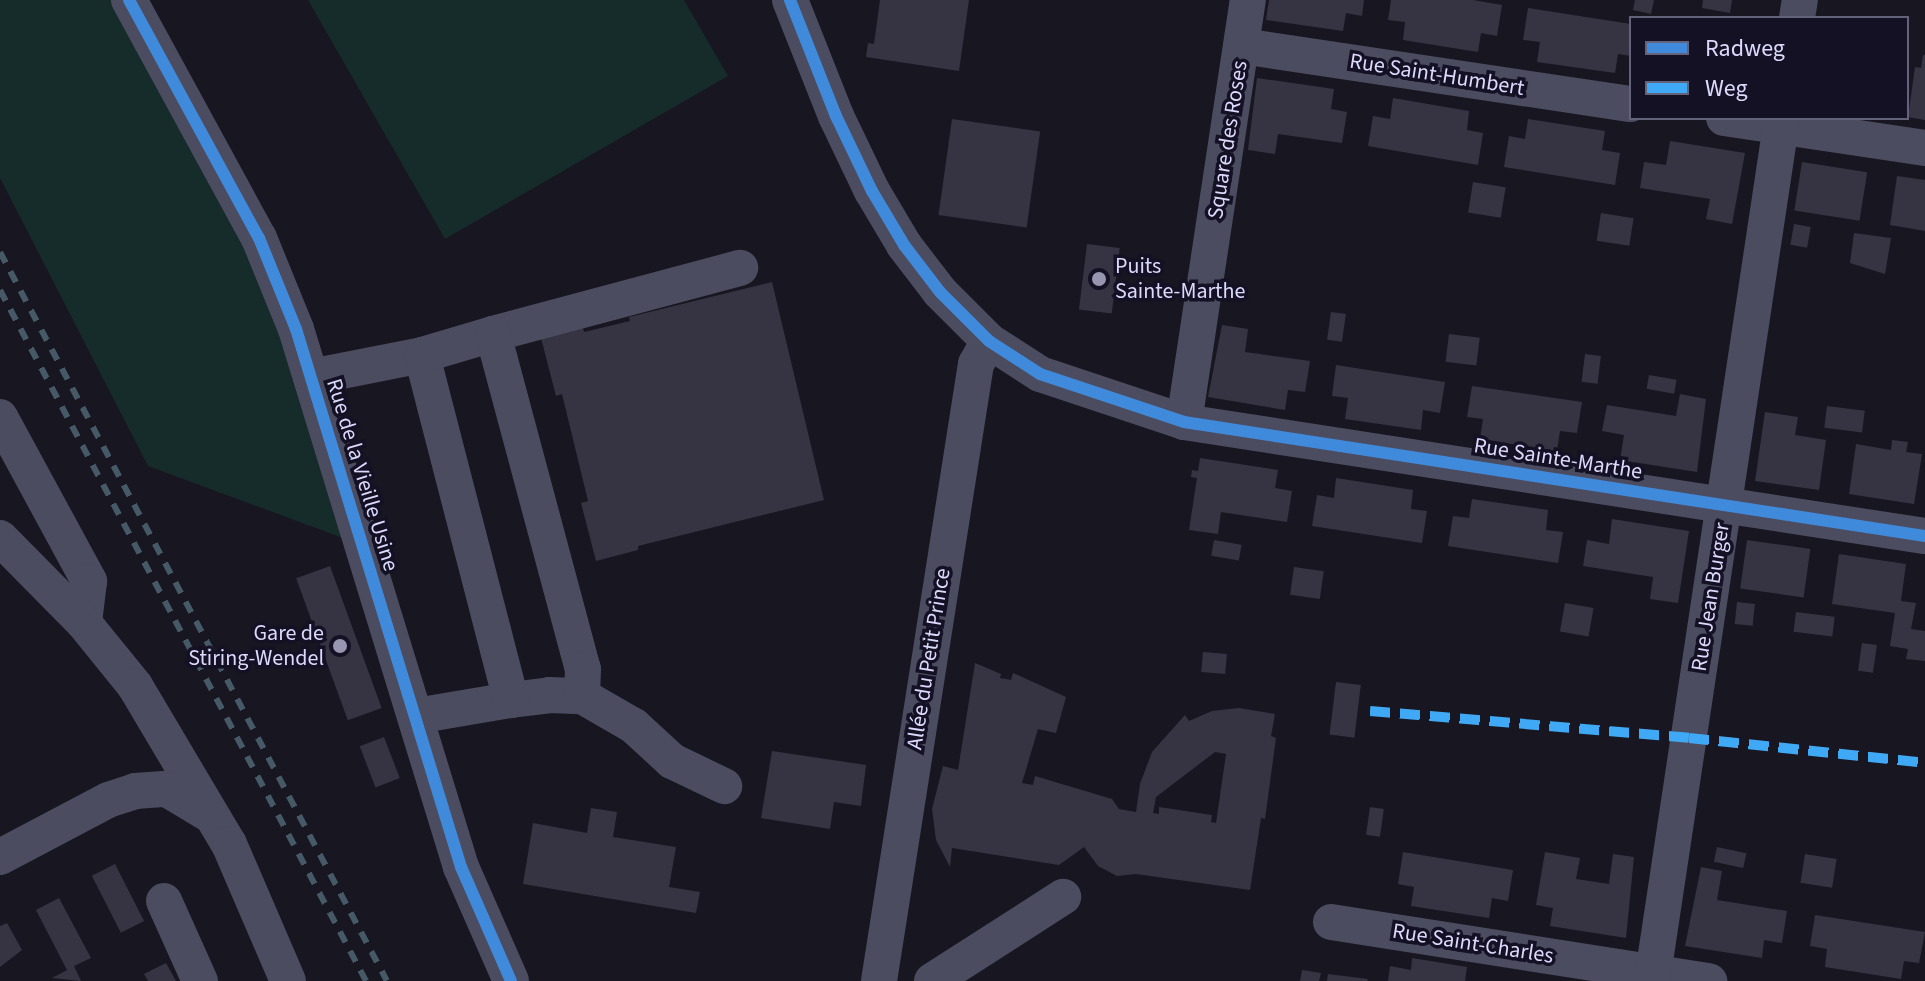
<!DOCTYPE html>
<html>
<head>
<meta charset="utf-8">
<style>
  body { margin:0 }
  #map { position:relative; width:1925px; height:981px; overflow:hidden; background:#181620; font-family:"Source Sans 3",sans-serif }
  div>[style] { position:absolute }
  .green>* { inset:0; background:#152c2b }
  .building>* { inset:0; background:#363443; transform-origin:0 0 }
  .minor>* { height:36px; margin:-18px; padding:0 18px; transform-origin:18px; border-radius:18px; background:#4c4c60 }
  .rail>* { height:6px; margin-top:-3px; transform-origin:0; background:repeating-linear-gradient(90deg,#465967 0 12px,transparent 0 22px) }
  .quiet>* { height:10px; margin-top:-5px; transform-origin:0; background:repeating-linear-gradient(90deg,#3fa9f5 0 20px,transparent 0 30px) }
  .cycleway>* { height:12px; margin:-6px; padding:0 6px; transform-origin:6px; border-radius:6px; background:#408adc }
  .dots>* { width:22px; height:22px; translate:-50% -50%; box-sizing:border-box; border:4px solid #141125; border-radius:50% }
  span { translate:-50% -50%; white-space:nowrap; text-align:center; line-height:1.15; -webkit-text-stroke:7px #141125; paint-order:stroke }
  .street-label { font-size:22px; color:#dcd9fc }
  .poi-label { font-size:22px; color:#dcd9fc }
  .left { translate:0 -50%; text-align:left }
  .right { translate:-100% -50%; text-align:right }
  .legend { position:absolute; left:1629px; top:16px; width:280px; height:104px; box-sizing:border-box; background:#141125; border:2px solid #64617b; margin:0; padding:10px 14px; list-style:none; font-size:24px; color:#dcd9fc }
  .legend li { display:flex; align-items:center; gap:16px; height:40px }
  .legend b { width:40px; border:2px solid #64617b }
</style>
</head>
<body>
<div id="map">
  <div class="green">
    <i style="clip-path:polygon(0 0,122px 0,252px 233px,359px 544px,148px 466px,0 178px)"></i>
    <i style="clip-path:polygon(308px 0,684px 0,728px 76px,445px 239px)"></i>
  </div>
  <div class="building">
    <i style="clip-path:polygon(880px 0,969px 0,959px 71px,866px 57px,868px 43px,874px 44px)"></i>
    <i style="clip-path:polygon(1269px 0,1364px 0,1362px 16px,1346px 13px,1343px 31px,1266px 20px)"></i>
    <i style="clip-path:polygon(1391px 0,1473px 0,1502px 5px,1497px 36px,1481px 33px,1478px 52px,1403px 40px,1405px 22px,1388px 20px)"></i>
    <i style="clip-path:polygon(1635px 0,1654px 0,1651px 14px,1633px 10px)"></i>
    <i style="clip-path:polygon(1703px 0,1732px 0,1730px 13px,1702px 8px)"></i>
    <i style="clip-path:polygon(1528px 8px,1631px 24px,1631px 56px,1618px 54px,1615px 73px,1537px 62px,1540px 42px,1523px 40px)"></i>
    <i style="clip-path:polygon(1923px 55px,1925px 55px,1925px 120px,1908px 117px,1915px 67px,1921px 68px)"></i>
    <i style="clip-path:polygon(1257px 78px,1334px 89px,1331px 109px,1347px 112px,1342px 143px,1278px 134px,1275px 154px,1248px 150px)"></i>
    <i style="clip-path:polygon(1393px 98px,1469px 111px,1467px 130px,1483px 133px,1478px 165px,1368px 146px,1373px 116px,1390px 119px)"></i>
    <i style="left:952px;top:119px;width:89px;height:97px;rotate:8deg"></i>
    <i style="clip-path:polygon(1528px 119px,1605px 131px,1602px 150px,1620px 153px,1615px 185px,1504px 167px,1509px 136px,1525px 139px)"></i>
    <i style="clip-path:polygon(1670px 141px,1745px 153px,1732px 224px,1706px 219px,1710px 199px,1640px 188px,1644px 162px,1666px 165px)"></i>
    <i style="left:1802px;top:162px;width:66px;height:49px;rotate:9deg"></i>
    <i style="clip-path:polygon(1897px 176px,1925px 180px,1925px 231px,1890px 225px)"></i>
    <i style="left:1473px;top:182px;width:33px;height:31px;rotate:9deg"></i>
    <i style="left:1601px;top:213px;width:33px;height:28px;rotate:9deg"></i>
    <i style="left:1794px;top:224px;width:17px;height:21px;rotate:10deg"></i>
    <i style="clip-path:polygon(1854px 233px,1891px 238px,1885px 274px,1850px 263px)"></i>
    <i style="left:1087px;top:244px;width:33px;height:66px;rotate:7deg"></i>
    <i style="clip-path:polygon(772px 282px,824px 500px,638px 546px,638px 550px,596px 561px,581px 503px,588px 501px,562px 394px,556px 396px,541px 338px,583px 328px,584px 332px,630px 321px,629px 317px)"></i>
    <i style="left:1331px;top:312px;width:15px;height:28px;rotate:8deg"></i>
    <i style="clip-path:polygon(1222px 325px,1248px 329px,1245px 352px,1310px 361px,1305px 392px,1288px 390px,1285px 410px,1208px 397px)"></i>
    <i style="left:1449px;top:334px;width:31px;height:28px;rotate:7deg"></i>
    <i style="left:1585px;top:354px;width:16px;height:28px;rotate:7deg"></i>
    <i style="clip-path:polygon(1336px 365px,1445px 382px,1440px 413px,1423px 410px,1421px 430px,1345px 419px,1348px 398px,1332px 396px)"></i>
    <i style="left:1649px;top:375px;width:28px;height:14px;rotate:10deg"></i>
    <i style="clip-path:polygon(1472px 386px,1582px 402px,1577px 433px,1560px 431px,1557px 451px,1480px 439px,1483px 419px,1467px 417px)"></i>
    <i style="clip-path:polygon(1680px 394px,1706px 399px,1697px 472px,1620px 460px,1624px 435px,1602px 431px,1607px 405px,1676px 416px)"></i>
    <i style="left:1827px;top:406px;width:38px;height:22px;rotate:7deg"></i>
    <i style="clip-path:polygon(1765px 412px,1798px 417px,1795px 435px,1826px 440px,1819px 490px,1755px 481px)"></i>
    <i style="clip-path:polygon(1892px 440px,1908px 442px,1906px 452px,1922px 454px,1914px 504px,1849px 494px,1856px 444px,1891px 450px)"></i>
    <i style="clip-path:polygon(1200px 458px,1278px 470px,1275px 488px,1292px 491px,1287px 522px,1221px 512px,1218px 534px,1189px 530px,1197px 478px,1191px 477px,1192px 470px,1198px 471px)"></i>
    <i style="clip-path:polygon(1336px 478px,1413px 490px,1411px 509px,1427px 511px,1422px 543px,1312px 526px,1317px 495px,1334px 498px)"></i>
    <i style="clip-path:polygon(1472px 499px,1548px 510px,1546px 530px,1563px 532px,1558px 563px,1448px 546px,1453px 516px,1469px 518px)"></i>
    <i style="clip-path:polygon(1612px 519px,1689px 531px,1678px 603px,1650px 599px,1653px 577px,1583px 566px,1587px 540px,1609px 544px)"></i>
    <i style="left:1214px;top:540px;width:28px;height:16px;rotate:10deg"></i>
    <i style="left:1747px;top:540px;width:64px;height:49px;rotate:8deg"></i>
    <i style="clip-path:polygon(1839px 554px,1906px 564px,1901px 601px,1916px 603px,1911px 629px,1925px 631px,1925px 661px,1906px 659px,1908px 649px,1890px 646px,1895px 613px,1832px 604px)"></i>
    <i style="left:330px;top:566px;width:151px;height:36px;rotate:70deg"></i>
    <i style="left:1294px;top:567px;width:30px;height:28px;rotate:8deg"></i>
    <i style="left:1737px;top:602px;width:18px;height:22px;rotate:6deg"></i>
    <i style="left:1565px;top:603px;width:29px;height:29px;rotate:10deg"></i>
    <i style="left:1796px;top:612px;width:39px;height:20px;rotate:7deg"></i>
    <i style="left:1862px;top:643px;width:15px;height:28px;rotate:8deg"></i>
    <i style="left:1203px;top:652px;width:24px;height:20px;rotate:5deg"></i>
    <i style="clip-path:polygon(evenodd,975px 663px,1001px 674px,1000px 678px,1011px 680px,1013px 673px,1066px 697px,1056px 733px,1038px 729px,1022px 783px,1033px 785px,1035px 776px,1112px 799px,1119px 809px,1136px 812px,1140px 784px,1152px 752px,1185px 715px,1189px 721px,1212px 711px,1239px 708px,1275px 714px,1271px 736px,1276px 738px,1265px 819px,1261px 818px,1250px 890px,1136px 874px,1117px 876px,1098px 866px,1084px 847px,1059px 865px,952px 848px,950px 867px,936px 840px,932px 809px,943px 766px,958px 770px,975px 663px,1215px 752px,1226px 754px,1216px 823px,1211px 822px,1212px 815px,1159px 807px,1159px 814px,1153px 813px,1156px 797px,1215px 752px)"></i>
    <i style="left:1336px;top:682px;width:25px;height:53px;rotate:7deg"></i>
    <i style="left:384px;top:737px;width:44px;height:26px;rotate:69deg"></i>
    <i style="clip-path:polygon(772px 751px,866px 765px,861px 806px,834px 802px,830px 829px,761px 818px)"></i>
    <i style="left:1370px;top:807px;width:14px;height:28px;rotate:8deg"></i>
    <i style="clip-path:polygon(591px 808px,617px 812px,613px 837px,676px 847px,669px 887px,700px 892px,696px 913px,523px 884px,533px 823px,587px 833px)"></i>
    <i style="left:1717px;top:847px;width:30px;height:15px;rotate:12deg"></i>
    <i style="clip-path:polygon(1403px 852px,1513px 870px,1508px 901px,1492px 898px,1489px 918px,1411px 906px,1414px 887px,1398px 884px)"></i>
    <i style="clip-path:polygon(1545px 852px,1580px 858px,1576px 879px,1609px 884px,1613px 854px,1634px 857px,1626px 938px,1550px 926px,1553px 908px,1536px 905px)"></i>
    <i style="left:1805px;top:854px;width:32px;height:29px;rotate:9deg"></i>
    <i style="left:115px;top:864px;width:64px;height:26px;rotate:63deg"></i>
    <i style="clip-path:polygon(1701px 867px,1722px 871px,1717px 900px,1787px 911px,1782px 943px,1764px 940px,1762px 958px,1685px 946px)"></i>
    <i style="clip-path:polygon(59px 898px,91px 958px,74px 966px,81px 981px,52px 978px,67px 970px,36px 910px)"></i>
    <i style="clip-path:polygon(1815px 915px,1925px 932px,1919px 963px,1904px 961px,1901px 979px,1825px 967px,1827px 949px,1810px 946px)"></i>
    <i style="clip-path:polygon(7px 923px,22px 950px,0 967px,0 926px)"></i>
    <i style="clip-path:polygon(1412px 958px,1467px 967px,1465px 981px,1388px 981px,1390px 966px,1411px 970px)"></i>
    <i style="clip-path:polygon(166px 963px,176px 981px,148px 981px,144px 974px)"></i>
    <i style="clip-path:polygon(1302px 970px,1321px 973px,1319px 981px,1300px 981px)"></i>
    <i style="clip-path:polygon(1328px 974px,1368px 979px,1367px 981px,1327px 981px)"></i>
  </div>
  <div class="minor">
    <i style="left:129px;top:0;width:271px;rotate:61.4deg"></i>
    <i style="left:259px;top:238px;width:98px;rotate:67.9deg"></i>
    <i style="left:296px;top:329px;width:563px;rotate:72.95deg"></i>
    <i style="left:461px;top:867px;width:124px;rotate:66.3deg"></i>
    <i style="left:790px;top:0;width:125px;rotate:68.4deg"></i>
    <i style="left:836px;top:116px;width:83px;rotate:64.4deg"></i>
    <i style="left:872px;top:191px;width:63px;rotate:59.3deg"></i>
    <i style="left:904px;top:245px;width:59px;rotate:52.5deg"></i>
    <i style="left:940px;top:292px;width:69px;rotate:45deg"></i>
    <i style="left:989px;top:341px;width:61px;rotate:32.9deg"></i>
    <i style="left:1040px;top:374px;width:152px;rotate:18.4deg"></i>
    <i style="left:1184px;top:422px;width:750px;rotate:8.75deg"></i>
    <i style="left:1797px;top:18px;width:18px;rotate:-81deg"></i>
    <i style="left:1242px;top:46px;width:393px;rotate:8.5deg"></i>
    <i style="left:1724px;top:118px;width:203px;rotate:8.5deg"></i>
    <i style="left:493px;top:334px;width:256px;rotate:-15deg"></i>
    <i style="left:311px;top:377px;width:113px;rotate:-11.2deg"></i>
    <i style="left:0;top:417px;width:187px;rotate:61.5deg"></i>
    <i style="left:89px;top:581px;width:42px;rotate:96.8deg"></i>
    <i style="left:1184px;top:422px;width:427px;rotate:-81.4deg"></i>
    <i style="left:0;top:538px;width:120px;rotate:45.3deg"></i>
    <i style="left:84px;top:623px;width:81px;rotate:51deg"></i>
    <i style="left:135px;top:686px;width:184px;rotate:59.3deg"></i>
    <i style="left:229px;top:844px;width:149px;rotate:66.7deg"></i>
    <i style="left:511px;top:700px;width:38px;rotate:-7deg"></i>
    <i style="left:549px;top:695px;width:33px;rotate:2deg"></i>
    <i style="left:582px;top:696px;width:60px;rotate:30deg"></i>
    <i style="left:634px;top:726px;width:52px;rotate:42.6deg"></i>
    <i style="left:672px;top:761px;width:58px;rotate:25.7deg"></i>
    <i style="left:416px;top:716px;width:96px;rotate:-9.6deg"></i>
    <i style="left:511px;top:700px;width:356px;rotate:-104.5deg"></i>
    <i style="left:422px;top:355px;width:74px;rotate:-16.5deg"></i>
    <i style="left:493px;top:334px;width:347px;rotate:75deg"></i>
    <i style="left:583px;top:669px;width:27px;rotate:92deg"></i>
    <i style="left:0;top:857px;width:122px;rotate:-27.8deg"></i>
    <i style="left:108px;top:800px;width:28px;rotate:-18deg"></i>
    <i style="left:135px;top:791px;width:32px;rotate:-4deg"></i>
    <i style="left:167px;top:789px;width:47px;rotate:31deg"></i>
    <i style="left:164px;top:901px;width:88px;rotate:65.8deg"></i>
    <i style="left:1331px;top:922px;width:383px;rotate:8.9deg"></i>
    <i style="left:879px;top:981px;width:625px;rotate:-81.07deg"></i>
    <i style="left:976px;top:364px;width:26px;rotate:-61deg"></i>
    <i style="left:932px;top:981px;width:156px;rotate:-32.7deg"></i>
    <i style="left:1652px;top:981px;width:873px;rotate:-81.43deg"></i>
  </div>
  <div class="rail">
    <i style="left:0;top:252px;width:825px;rotate:62.04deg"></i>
    <i style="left:0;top:290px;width:782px;rotate:62.09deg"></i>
  </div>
  <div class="quiet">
    <i style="left:1370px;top:711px;width:320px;rotate:4.8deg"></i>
    <i style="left:1689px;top:738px;width:237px;rotate:6deg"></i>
  </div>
  <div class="cycleway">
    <i style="left:129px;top:0;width:271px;rotate:61.4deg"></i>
    <i style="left:259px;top:238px;width:98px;rotate:67.9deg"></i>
    <i style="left:296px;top:329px;width:563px;rotate:72.95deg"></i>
    <i style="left:461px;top:867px;width:124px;rotate:66.3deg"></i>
    <i style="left:790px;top:0;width:125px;rotate:68.4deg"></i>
    <i style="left:836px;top:116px;width:83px;rotate:64.4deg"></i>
    <i style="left:872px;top:191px;width:63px;rotate:59.3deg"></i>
    <i style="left:904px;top:245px;width:59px;rotate:52.5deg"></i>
    <i style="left:940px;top:292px;width:69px;rotate:45deg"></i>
    <i style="left:989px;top:341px;width:61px;rotate:32.9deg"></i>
    <i style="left:1040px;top:374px;width:152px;rotate:18.4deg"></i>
    <i style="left:1184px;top:422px;width:750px;rotate:8.75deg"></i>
  </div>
  <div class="dots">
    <i style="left:1099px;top:279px;background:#9795af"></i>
    <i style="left:340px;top:646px;background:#9795af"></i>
  </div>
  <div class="street-label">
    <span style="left:1437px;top:75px;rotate:9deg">Rue Saint-Humbert</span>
    <span style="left:1228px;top:140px;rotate:-81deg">Square des Roses</span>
    <span style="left:1558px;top:459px;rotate:9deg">Rue Sainte-Marthe</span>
    <span style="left:362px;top:475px;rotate:73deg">Rue de la Vieille Usine</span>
    <span style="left:1711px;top:597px;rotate:-81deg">Rue Jean Burger</span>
    <span style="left:929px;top:659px;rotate:-81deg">Allée du Petit Prince</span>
    <span style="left:1473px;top:944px;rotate:9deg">Rue Saint-Charles</span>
  </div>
  <div class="poi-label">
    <span class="left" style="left:1115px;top:279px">Puits<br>Sainte-Marthe</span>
    <span class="right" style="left:324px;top:646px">Gare de<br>Stiring-Wendel</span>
  </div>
  <ul class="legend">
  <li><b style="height:10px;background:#408adc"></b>Radweg</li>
  <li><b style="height:10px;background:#3fa9f5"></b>Weg</li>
  </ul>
</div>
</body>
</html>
